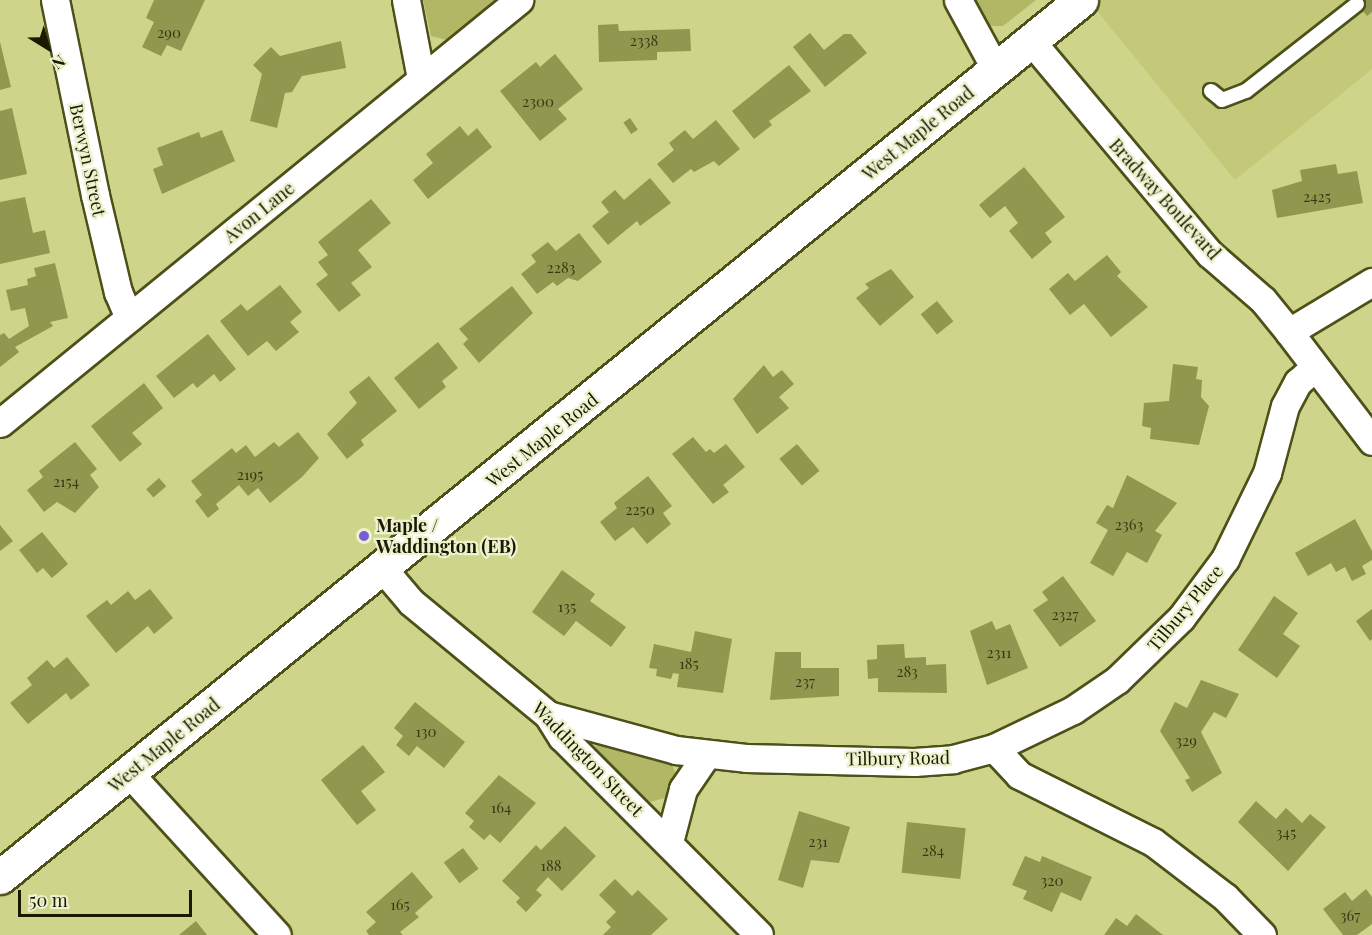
<!DOCTYPE html>
<html>
<head>
<meta charset="utf-8">
<style>
  body { margin:0 }
  #map { position:relative; width:1372px; height:935px; overflow:hidden; background:#ced48a; font-family:"Playfair Display",serif }
  div>[style] { position:absolute }
  .built>* { inset:0; background:#c4c979 }
  .green>* { inset:0; background:#b2b765 }
  .building>* { inset:0; background:#92974f; transform-origin:0 0 }
  .roads { filter:drop-shadow(2px 0 #4d5019) drop-shadow(-2px 0 #4d5019) drop-shadow(0 2px #4d5019) drop-shadow(0 -2px #4d5019) }
  .lane>* { height:14px; margin:-7px; padding:0 7px; transform-origin:7px; border-radius:7px; background:#fff }
  .street>* { height:27px; margin:-13.5px; padding:0 13.5px; transform-origin:13.5px; border-radius:13.5px; background:#fff }
  .secondary>* { height:33px; margin:-16.5px; padding:0 16.5px; transform-origin:16.5px; border-radius:16.5px; background:#fff }
  .dots>* { width:16px; height:16px; translate:-50% -50%; box-sizing:border-box; border:3px solid #eef1cd; border-radius:50% }
  span { translate:-50% -50%; white-space:nowrap; text-align:center; line-height:1.15; -webkit-text-stroke:4.5px #eef1cd; paint-order:stroke }
  .number-label { font-size:15px; color:#373914 }
  .number-label span { -webkit-text-stroke-width:0 }
  .street-label { font-size:18px; color:#191a00 }
  .poi-label { font-size:18px; color:#191a00; font-weight:700 }
  .left { translate:0 -50%; text-align:left }
  .north { position:absolute; left:18px; top:18px; width:60px; height:60px; -webkit-text-stroke:4px #eef1cd; paint-order:stroke; rotate:143deg; font-size:16px; font-weight:700; line-height:24px; text-align:center; color:#191a00 }
  .north::after { content:''; display:block; margin:auto; width:21px; height:27px; background:#191a00; clip-path:polygon(50% 0,100% 100%,50% 72%,0 100%) }
  .scale { position:absolute; left:18px; top:890px; width:174px; height:27px; box-sizing:border-box; border:3px solid #191a00; border-top:0; padding-left:8px; font-size:18px; line-height:21px; white-space:nowrap; color:#191a00; -webkit-text-stroke:4px #eef1cd; paint-order:stroke }
</style>
</head>
<body>
<div id="map">
  <div class="built">
    <i style="clip-path:polygon(1088px 0,1372px 0,1372px 69px,1235px 180px)"></i>
  </div>
  <div class="green">
    <i style="clip-path:polygon(423px 0,498px 0,447px 40px,431px 36px)"></i>
    <i style="clip-path:polygon(976px 0,1036px 0,1003px 26px,986px 26px)"></i>
    <i style="clip-path:polygon(597px 741px,672px 764px,676px 775px,665px 798px,650px 802px,595px 750px)"></i>
  </div>
  <div class="building">
    <i style="clip-path:polygon(154px 0,205px 0,181px 51px,167px 45px,161px 56px,142px 47px,154px 22px,146px 18px)"></i>
    <i style="clip-path:polygon(1354px 0,1372px 0,1372px 12px,1367px 16px)"></i>
    <i style="clip-path:polygon(618px 24px,619px 31px,690px 29px,691px 51px,657px 52px,657px 60px,599px 62px,598px 25px)"></i>
    <i style="clip-path:polygon(810px 33px,824px 50px,844px 34px,851px 34px,867px 53px,825px 87px,793px 47px)"></i>
    <i style="clip-path:polygon(341px 41px,346px 68px,302px 76px,292px 92px,285px 93px,277px 128px,250px 121px,262px 74px,253px 65px,271px 47px,280px 56px)"></i>
    <i style="clip-path:polygon(0 42px,11px 87px,0 90px)"></i>
    <i style="clip-path:polygon(555px 54px,583px 89px,558px 109px,567px 119px,540px 141px,500px 91px,536px 62px,540px 67px)"></i>
    <i style="clip-path:polygon(789px 65px,811px 91px,769px 121px,772px 125px,754px 139px,732px 111px)"></i>
    <i style="clip-path:polygon(12px 108px,27px 174px,0 180px,0 111px)"></i>
    <i style="left:630px;top:118px;width:14px;height:8px;rotate:56deg"></i>
    <i style="clip-path:polygon(716px 120px,740px 149px,719px 166px,714px 161px,694px 172px,691px 169px,673px 183px,657px 164px,674px 150px,669px 143px,685px 130px,693px 139px)"></i>
    <i style="clip-path:polygon(460px 126px,468px 136px,477px 128px,492px 147px,428px 199px,413px 180px,433px 163px,426px 154px)"></i>
    <i style="clip-path:polygon(222px 130px,235px 161px,162px 194px,153px 169px,163px 165px,157px 148px,199px 132px,201px 138px)"></i>
    <i style="clip-path:polygon(1336px 164px,1338px 174px,1357px 171px,1363px 203px,1277px 218px,1272px 190px,1302px 181px,1300px 170px)"></i>
    <i style="clip-path:polygon(1024px 167px,1065px 217px,1045px 233px,1052px 242px,1032px 259px,1009px 231px,1018px 223px,1005px 206px,990px 218px,979px 205px)"></i>
    <i style="clip-path:polygon(650px 178px,671px 203px,640px 226px,637px 221px,608px 245px,592px 226px,609px 212px,601px 202px,615px 190px,624px 200px)"></i>
    <i style="clip-path:polygon(25px 197px,33px 233px,45px 230px,50px 253px,0 264px,0 202px)"></i>
    <i style="clip-path:polygon(371px 199px,391px 223px,358px 250px,372px 267px,351px 283px,361px 295px,339px 312px,316px 284px,328px 275px,318px 262px,328px 255px,318px 242px)"></i>
    <i style="clip-path:polygon(579px 233px,602px 262px,578px 281px,568px 278px,557px 286px,553px 282px,537px 294px,521px 274px,536px 262px,531px 255px,548px 242px,556px 251px)"></i>
    <i style="clip-path:polygon(1107px 255px,1121px 272px,1117px 276px,1148px 307px,1111px 337px,1084px 304px,1070px 315px,1049px 289px,1068px 273px,1075px 281px)"></i>
    <i style="clip-path:polygon(55px 263px,68px 318px,50px 322px,53px 326px,15px 347px,19px 352px,0 367px,0 335px,4px 333px,9px 339px,29px 326px,25px 308px,11px 311px,6px 290px,28px 285px,27px 279px,36px 276px,34px 268px)"></i>
    <i style="clip-path:polygon(891px 269px,914px 297px,880px 326px,856px 298px,869px 288px,865px 284px)"></i>
    <i style="clip-path:polygon(280px 285px,302px 312px,290px 322px,299px 332px,276px 351px,267px 341px,248px 356px,220px 321px,241px 304px,247px 311px)"></i>
    <i style="clip-path:polygon(512px 286px,533px 313px,479px 363px,463px 344px,468px 339px,459px 329px)"></i>
    <i style="left:937px;top:301px;width:26px;height:21px;rotate:51deg"></i>
    <i style="clip-path:polygon(208px 334px,236px 369px,220px 382px,214px 374px,197px 388px,193px 383px,174px 398px,156px 376px)"></i>
    <i style="clip-path:polygon(438px 342px,458px 368px,442px 381px,446px 387px,419px 409px,394px 378px)"></i>
    <i style="clip-path:polygon(1173px 364px,1198px 367px,1196px 379px,1202px 380px,1201px 397px,1209px 406px,1199px 445px,1150px 439px,1151px 428px,1142px 426px,1144px 403px,1169px 401px)"></i>
    <i style="clip-path:polygon(764px 365px,773px 377px,782px 370px,794px 384px,779px 397px,789px 408px,757px 434px,733px 399px)"></i>
    <i style="clip-path:polygon(369px 376px,397px 411px,361px 440px,364px 445px,347px 459px,327px 434px,357px 403px,349px 392px)"></i>
    <i style="clip-path:polygon(144px 383px,163px 408px,132px 433px,142px 444px,120px 462px,91px 426px)"></i>
    <i style="clip-path:polygon(298px 432px,319px 458px,302px 477px,270px 503px,258px 488px,248px 496px,239px 485px,216px 504px,219px 509px,208px 518px,195px 501px,202px 495px,191px 481px,232px 448px,236px 453px,246px 445px,255px 457px,274px 442px,279px 447px)"></i>
    <i style="clip-path:polygon(693px 437px,706px 452px,710px 449px,714px 453px,726px 444px,745px 467px,723px 485px,729px 492px,713px 504px,672px 454px)"></i>
    <i style="clip-path:polygon(75px 442px,97px 469px,90px 475px,99px 487px,75px 513px,57px 502px,44px 512px,27px 490px,43px 477px,39px 471px)"></i>
    <i style="left:797px;top:444px;width:35px;height:23px;rotate:50deg"></i>
    <i style="clip-path:polygon(1127px 475px,1177px 503px,1155px 531px,1162px 535px,1147px 563px,1127px 552px,1113px 576px,1090px 563px,1108px 530px,1096px 523px,1107px 505px,1113px 508px)"></i>
    <i style="clip-path:polygon(648px 476px,672px 506px,663px 513px,671px 524px,647px 544px,633px 527px,615px 541px,600px 522px,617px 508px,614px 503px)"></i>
    <i style="left:159px;top:478px;width:11px;height:17px;rotate:49deg"></i>
    <i style="clip-path:polygon(1355px 519px,1372px 551px,1372px 560px,1362px 566px,1366px 574px,1352px 581px,1345px 567px,1336px 572px,1331px 563px,1308px 576px,1295px 553px)"></i>
    <i style="clip-path:polygon(0 525px,13px 541px,0 551px)"></i>
    <i style="clip-path:polygon(42px 532px,68px 564px,52px 578px,43px 568px,37px 573px,19px 550px)"></i>
    <i style="clip-path:polygon(562px 570px,595px 594px,590px 601px,626px 627px,611px 647px,576px 621px,564px 636px,532px 612px)"></i>
    <i style="clip-path:polygon(1063px 576px,1096px 621px,1060px 647px,1033px 610px,1048px 600px,1042px 592px)"></i>
    <i style="clip-path:polygon(150px 589px,173px 618px,154px 634px,148px 626px,116px 653px,86px 616px,107px 600px,111px 605px,128px 591px,135px 600px)"></i>
    <i style="clip-path:polygon(1274px 596px,1298px 613px,1283px 634px,1300px 646px,1277px 678px,1238px 650px)"></i>
    <i style="clip-path:polygon(1372px 609px,1372px 639px,1370px 641px,1356px 621px)"></i>
    <i style="clip-path:polygon(992px 621px,996px 630px,1010px 624px,1028px 668px,987px 685px,970px 631px)"></i>
    <i style="clip-path:polygon(695px 631px,732px 639px,723px 693px,677px 687px,679px 674px,673px 673px,671px 679px,656px 676px,657px 669px,649px 668px,654px 644px,691px 652px)"></i>
    <i style="clip-path:polygon(904px 644px,905px 658px,926px 657px,926px 665px,946px 664px,947px 693px,878px 692px,878px 678px,868px 679px,867px 660px,877px 659px,877px 645px)"></i>
    <i style="clip-path:polygon(775px 652px,801px 652px,801px 668px,839px 668px,839px 696px,770px 700px)"></i>
    <i style="clip-path:polygon(67px 657px,90px 685px,71px 700px,66px 693px,28px 724px,10px 703px,32px 685px,27px 678px,47px 660px,54px 668px)"></i>
    <i style="clip-path:polygon(1201px 680px,1239px 694px,1226px 718px,1214px 712px,1201px 732px,1222px 773px,1192px 792px,1185px 780px,1190px 778px,1160px 731px,1175px 702px,1187px 708px)"></i>
    <i style="clip-path:polygon(415px 702px,465px 742px,444px 768px,417px 746px,409px 756px,396px 745px,403px 736px,394px 728px)"></i>
    <i style="clip-path:polygon(363px 745px,385px 772px,361px 791px,376px 810px,357px 825px,321px 780px)"></i>
    <i style="clip-path:polygon(499px 775px,536px 803px,500px 843px,490px 834px,484px 840px,469px 827px,474px 821px,465px 813px)"></i>
    <i style="clip-path:polygon(1256px 801px,1276px 819px,1286px 808px,1302px 823px,1310px 814px,1326px 827px,1288px 871px,1238px 822px)"></i>
    <i style="clip-path:polygon(799px 811px,850px 827px,839px 863px,811px 860px,803px 888px,778px 880px)"></i>
    <i style="left:907px;top:822px;width:59px;height:51px;rotate:6deg"></i>
    <i style="clip-path:polygon(565px 826px,596px 856px,562px 891px,548px 877px,536px 890px,542px 895px,526px 912px,516px 902px,520px 898px,502px 881px,536px 845px,541px 850px)"></i>
    <i style="left:463px;top:848px;width:26px;height:24px;rotate:53deg"></i>
    <i style="clip-path:polygon(1025px 856px,1040px 862px,1042px 856px,1092px 877px,1081px 901px,1061px 892px,1052px 912px,1023px 899px,1027px 891px,1012px 885px)"></i>
    <i style="clip-path:polygon(412px 872px,433px 897px,415px 913px,419px 917px,400px 932px,403px 935px,369px 935px,366px 931px,376px 922px,366px 912px)"></i>
    <i style="clip-path:polygon(615px 879px,632px 896px,638px 890px,668px 919px,651px 935px,603px 935px,611px 927px,606px 922px,616px 912px,599px 895px)"></i>
    <i style="clip-path:polygon(1366px 889px,1372px 897px,1372px 924px,1357px 935px,1343px 935px,1323px 909px,1345px 892px,1352px 901px)"></i>
    <i style="clip-path:polygon(1136px 914px,1163px 935px,1104px 935px,1116px 918px,1127px 926px)"></i>
    <i style="clip-path:polygon(196px 921px,207px 935px,179px 935px)"></i>
  </div>
  <div class="roads">
    <div class="lane">
      <i style="left:1211px;top:91px;width:14px;rotate:39deg"></i>
      <i style="left:1222px;top:100px;width:26px;rotate:-21deg"></i>
      <i style="left:1246px;top:91px;width:141px;rotate:-38.1deg"></i>
    </div>
    <div class="street">
      <i style="left:55px;top:0;width:199px;rotate:78.4deg"></i>
      <i style="left:95px;top:195px;width:100px;rotate:76.7deg"></i>
      <i style="left:118px;top:292px;width:28px;rotate:67deg"></i>
      <i style="left:406px;top:0;width:80px;rotate:79.2deg"></i>
      <i style="left:958px;top:0;width:80px;rotate:61.5deg"></i>
      <i style="left:1031px;top:41px;width:278px;rotate:50deg"></i>
      <i style="left:1210px;top:254px;width:70px;rotate:41deg"></i>
      <i style="left:1263px;top:300px;width:41px;rotate:50.9deg"></i>
      <i style="left:1289px;top:332px;width:97px;rotate:-31.1deg"></i>
      <i style="left:1289px;top:332px;width:137px;rotate:52.7deg"></i>
      <i style="left:0;top:423px;width:670px;rotate:-39.18deg"></i>
      <i style="left:383px;top:569px;width:43px;rotate:49.7deg"></i>
      <i style="left:411px;top:602px;width:178px;rotate:39.5deg"></i>
      <i style="left:548px;top:715px;width:26px;rotate:58deg"></i>
      <i style="left:562px;top:737px;width:279px;rotate:45.1deg"></i>
      <i style="left:548px;top:715px;width:133px;rotate:15.3deg"></i>
      <i style="left:676px;top:750px;width:70px;rotate:6.5deg"></i>
      <i style="left:746px;top:758px;width:168px;rotate:1.4deg"></i>
      <i style="left:914px;top:762px;width:39px;rotate:-4deg"></i>
      <i style="left:953px;top:759px;width:42px;rotate:-15deg"></i>
      <i style="left:994px;top:748px;width:37px;rotate:47deg"></i>
      <i style="left:1019px;top:775px;width:150px;rotate:26.6deg"></i>
      <i style="left:1153px;top:842px;width:91px;rotate:37.4deg"></i>
      <i style="left:1225px;top:897px;width:53px;rotate:45.8deg"></i>
      <i style="left:994px;top:748px;width:88px;rotate:-25.7deg"></i>
      <i style="left:1073px;top:710px;width:53px;rotate:-34.3deg"></i>
      <i style="left:1117px;top:680px;width:89px;rotate:-44.1deg"></i>
      <i style="left:1181px;top:618px;width:74px;rotate:-53.3deg"></i>
      <i style="left:1225px;top:559px;width:96px;rotate:-64deg"></i>
      <i style="left:1267px;top:473px;width:69px;rotate:-75deg"></i>
      <i style="left:1285px;top:406px;width:27px;rotate:-62deg"></i>
      <i style="left:1298px;top:382px;width:21px;rotate:-41deg"></i>
      <i style="left:129px;top:773px;width:219px;rotate:47.6deg"></i>
      <i style="left:669px;top:842px;width:55px;rotate:-75.2deg"></i>
      <i style="left:683px;top:789px;width:42px;rotate:-55.6deg"></i>
    </div>
    <div class="secondary">
      <i style="left:0;top:877px;width:1392px;rotate:-39.05deg"></i>
    </div>
  </div>
  <div class="dots">
    <i style="left:364px;top:536px;background:#7c5cd6"></i>
  </div>
  <div class="number-label">
    <span style="left:169px;top:33px">290</span>
    <span style="left:644px;top:41px">2338</span>
    <span style="left:538px;top:102px">2300</span>
    <span style="left:1317px;top:197px">2425</span>
    <span style="left:561px;top:268px">2283</span>
    <span style="left:250px;top:475px">2195</span>
    <span style="left:66px;top:482px">2154</span>
    <span style="left:640px;top:510px">2250</span>
    <span style="left:1129px;top:525px">2363</span>
    <span style="left:567px;top:607px">135</span>
    <span style="left:1065px;top:615px">2327</span>
    <span style="left:999px;top:653px">2311</span>
    <span style="left:689px;top:664px">185</span>
    <span style="left:907px;top:672px">283</span>
    <span style="left:805px;top:682px">237</span>
    <span style="left:426px;top:732px">130</span>
    <span style="left:1186px;top:741px">329</span>
    <span style="left:501px;top:808px">164</span>
    <span style="left:1286px;top:833px">345</span>
    <span style="left:818px;top:842px">231</span>
    <span style="left:933px;top:851px">284</span>
    <span style="left:551px;top:866px">188</span>
    <span style="left:1052px;top:881px">320</span>
    <span style="left:400px;top:905px">165</span>
    <span style="left:1350px;top:916px">367</span>
  </div>
  <div class="street-label">
    <span style="left:918px;top:133px;rotate:-39deg">West Maple Road</span>
    <span style="left:88px;top:160px;rotate:78deg">Berwyn Street</span>
    <span style="left:1165px;top:199px;rotate:48deg">Bradway Boulevard</span>
    <span style="left:259px;top:212px;rotate:-39deg">Avon Lane</span>
    <span style="left:542px;top:440px;rotate:-39deg">West Maple Road</span>
    <span style="left:1185px;top:608px;rotate:-50deg">Tilbury Place</span>
    <span style="left:164px;top:745px;rotate:-39deg">West Maple Road</span>
    <span style="left:898px;top:758px;rotate:-1deg">Tilbury Road</span>
    <span style="left:588px;top:759px;rotate:46deg">Waddington Street</span>
  </div>
  <div class="poi-label">
    <span class="left" style="left:376px;top:536px">Maple /<br>Waddington (EB)</span>
  </div>
  <div class="north">N</div>
  <div class="scale">50 m</div>
</div>
</body>
</html>
